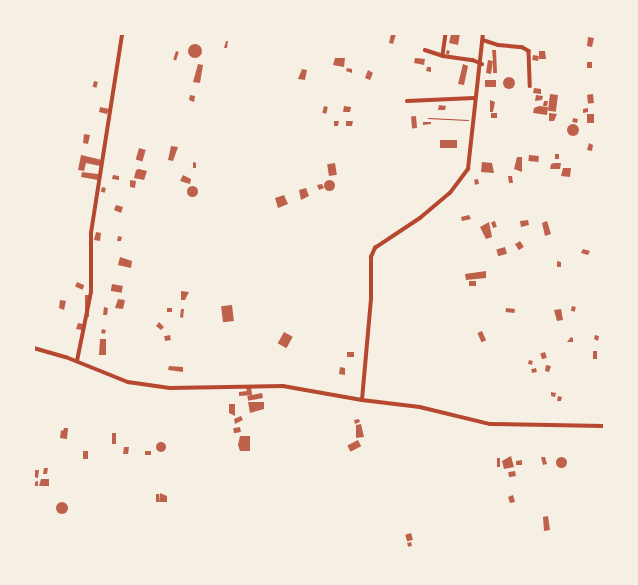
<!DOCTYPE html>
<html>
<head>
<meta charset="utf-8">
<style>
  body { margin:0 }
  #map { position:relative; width:638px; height:585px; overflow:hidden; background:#f6efe4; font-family:Karla,sans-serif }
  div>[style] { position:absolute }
  .building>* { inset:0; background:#bf614a; transform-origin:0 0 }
  .round { border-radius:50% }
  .path>* { height:1px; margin:-0.5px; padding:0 0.5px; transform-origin:0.5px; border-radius:0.5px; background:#b5482f }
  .minor>* { height:3.5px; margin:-1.75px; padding:0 1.75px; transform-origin:1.75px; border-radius:1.75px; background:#b5482f }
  span { translate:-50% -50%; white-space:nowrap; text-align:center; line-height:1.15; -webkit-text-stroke:3px #f6efe4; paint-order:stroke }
  .frame { position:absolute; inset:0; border:35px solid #f6efe4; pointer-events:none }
</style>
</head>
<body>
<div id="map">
  <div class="building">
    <i style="clip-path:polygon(391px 34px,396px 34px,393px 44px,389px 43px)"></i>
    <i style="clip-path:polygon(451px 34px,460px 34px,458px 45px,449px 43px)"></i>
    <i style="clip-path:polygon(588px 37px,594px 38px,592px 47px,587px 46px)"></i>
    <i style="clip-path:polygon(226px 41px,228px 41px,227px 48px,224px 48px)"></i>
    <i class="round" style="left:188px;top:44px;width:14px;height:14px"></i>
    <i style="left:447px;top:50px;width:3px;height:4px;rotate:18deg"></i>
    <i style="clip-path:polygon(492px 50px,496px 50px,497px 73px,493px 73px,493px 61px,491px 74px,486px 73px,488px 60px,493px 61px)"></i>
    <i style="left:176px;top:51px;width:3px;height:9px;rotate:18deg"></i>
    <i style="clip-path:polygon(539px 51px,545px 51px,546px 59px,539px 59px)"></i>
    <i style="left:533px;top:55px;width:6px;height:5px;rotate:9deg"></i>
    <i style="clip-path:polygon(335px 58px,345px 58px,344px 67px,333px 65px)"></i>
    <i style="clip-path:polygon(415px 58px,425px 59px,424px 65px,414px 63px)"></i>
    <i style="left:587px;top:62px;width:5px;height:6px"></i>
    <i style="clip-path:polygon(198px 64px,203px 65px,200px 83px,193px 82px)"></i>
    <i style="clip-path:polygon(463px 64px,468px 66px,464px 85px,458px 84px)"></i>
    <i style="clip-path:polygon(427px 67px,431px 67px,431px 72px,426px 71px)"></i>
    <i style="clip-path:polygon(347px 68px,352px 69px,352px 73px,346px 71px)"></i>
    <i style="clip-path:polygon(302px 69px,307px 70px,305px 80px,298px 79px)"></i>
    <i style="clip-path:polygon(368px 70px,373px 73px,370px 80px,365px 78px)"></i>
    <i class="round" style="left:503px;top:77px;width:12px;height:12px"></i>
    <i style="left:485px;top:80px;width:11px;height:7px"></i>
    <i style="left:94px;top:81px;width:4px;height:6px;rotate:14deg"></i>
    <i style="clip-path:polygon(534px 88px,541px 89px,541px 94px,533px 93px)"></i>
    <i style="left:550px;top:94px;width:8px;height:17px;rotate:7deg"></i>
    <i style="left:593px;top:94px;width:9px;height:6px;rotate:84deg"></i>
    <i style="clip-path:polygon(190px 95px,195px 96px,194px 102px,189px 100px)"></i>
    <i style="clip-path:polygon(536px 95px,543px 96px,542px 100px,535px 101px)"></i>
    <i style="clip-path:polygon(490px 100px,495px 102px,493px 112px,490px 112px)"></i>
    <i style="clip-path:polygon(544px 101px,548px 101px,547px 106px,543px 106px)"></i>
    <i style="clip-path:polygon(439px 105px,446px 106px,445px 110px,438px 110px)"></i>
    <i style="left:324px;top:106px;width:4px;height:7px;rotate:14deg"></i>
    <i style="clip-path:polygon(344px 106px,351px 107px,350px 112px,343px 112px)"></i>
    <i style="clip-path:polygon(539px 106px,548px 107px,547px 115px,533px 113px,534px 108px)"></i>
    <i style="clip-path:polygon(100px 107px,109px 109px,107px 114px,99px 112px)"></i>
    <i style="clip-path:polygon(588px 108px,588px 112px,583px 113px,583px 109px)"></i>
    <i style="left:491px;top:113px;width:6px;height:5px"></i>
    <i style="clip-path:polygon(549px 113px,557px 114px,554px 121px,549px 121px)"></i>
    <i style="left:587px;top:114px;width:7px;height:9px"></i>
    <i style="left:416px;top:116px;width:12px;height:5px;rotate:85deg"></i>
    <i style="left:573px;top:118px;width:5px;height:4px;rotate:11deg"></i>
    <i style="clip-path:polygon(334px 121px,339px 121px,338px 126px,334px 126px)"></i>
    <i style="clip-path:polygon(346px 121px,353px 121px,352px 126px,346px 126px)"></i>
    <i style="clip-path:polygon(423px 122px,431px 122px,431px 124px,423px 125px)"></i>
    <i class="round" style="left:567px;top:124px;width:12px;height:12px"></i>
    <i style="clip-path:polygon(84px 134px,90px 135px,88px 144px,83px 143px)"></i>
    <i style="left:440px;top:140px;width:17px;height:8px"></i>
    <i style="clip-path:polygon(589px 143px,593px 145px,592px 151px,587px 150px)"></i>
    <i style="clip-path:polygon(171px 146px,178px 147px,173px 161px,168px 160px)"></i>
    <i style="left:139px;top:148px;width:7px;height:12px;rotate:16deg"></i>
    <i style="left:555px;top:154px;width:4px;height:5px"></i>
    <i style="clip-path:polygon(81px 155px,102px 160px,100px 166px,86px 163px,84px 171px,78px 170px)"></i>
    <i style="left:529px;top:155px;width:10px;height:6px;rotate:6deg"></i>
    <i style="clip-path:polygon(517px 157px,522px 157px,522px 172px,514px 169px)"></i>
    <i style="clip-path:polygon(193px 162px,196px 163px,196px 168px,193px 168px)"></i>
    <i style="clip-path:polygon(482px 162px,492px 163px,494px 173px,481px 172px)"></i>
    <i style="left:335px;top:163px;width:12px;height:8px;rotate:81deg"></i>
    <i style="clip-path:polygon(554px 163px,561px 163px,560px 169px,550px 169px,551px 164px)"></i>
    <i style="clip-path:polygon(563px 168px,571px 168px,570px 177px,561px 176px)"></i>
    <i style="clip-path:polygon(139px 169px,147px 171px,144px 180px,134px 178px,136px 170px)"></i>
    <i style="clip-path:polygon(82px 172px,98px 174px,98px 180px,81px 177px)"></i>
    <i style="clip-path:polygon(113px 175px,119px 176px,119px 180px,112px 179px)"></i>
    <i style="clip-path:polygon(183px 175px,191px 179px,190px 184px,180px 181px)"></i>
    <i style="clip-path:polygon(508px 176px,512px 176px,513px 183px,509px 183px)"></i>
    <i style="left:478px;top:179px;width:5px;height:4px;rotate:79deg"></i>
    <i class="round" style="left:323.5px;top:179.5px;width:11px;height:11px"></i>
    <i style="clip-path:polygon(130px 180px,136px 181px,135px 188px,130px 187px)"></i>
    <i style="clip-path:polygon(322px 184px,324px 188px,319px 190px,317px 185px)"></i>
    <i class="round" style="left:186.5px;top:185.5px;width:11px;height:11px"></i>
    <i style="left:102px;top:187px;width:4px;height:5px;rotate:14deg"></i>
    <i style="clip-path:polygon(306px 188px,309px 196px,301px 200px,299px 190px)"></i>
    <i style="clip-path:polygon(284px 195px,288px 204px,278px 208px,275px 198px)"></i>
    <i style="clip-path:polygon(116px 205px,123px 207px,121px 213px,114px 210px)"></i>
    <i style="clip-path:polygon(469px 215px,471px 219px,462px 221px,461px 217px)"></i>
    <i style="clip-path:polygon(528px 220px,529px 225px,521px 227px,520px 221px)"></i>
    <i style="left:495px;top:221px;width:6px;height:4px;rotate:72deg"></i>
    <i style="clip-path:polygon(547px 221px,551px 234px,545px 236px,542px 223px)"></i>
    <i style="clip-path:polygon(489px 222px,492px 237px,486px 239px,480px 227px)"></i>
    <i style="clip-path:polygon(96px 232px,101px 233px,100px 241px,94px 240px)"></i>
    <i style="clip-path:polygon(118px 236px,122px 237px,121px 241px,117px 241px)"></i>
    <i style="left:520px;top:241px;width:7px;height:6px;rotate:56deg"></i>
    <i style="left:505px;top:247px;width:7px;height:9px;rotate:74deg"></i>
    <i style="clip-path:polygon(583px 249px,590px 251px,588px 255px,581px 253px)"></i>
    <i style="clip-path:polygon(120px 257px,132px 261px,131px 268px,118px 265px)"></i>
    <i style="clip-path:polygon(557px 261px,561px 262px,561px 267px,557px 267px)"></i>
    <i style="clip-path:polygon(486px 271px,486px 278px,466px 280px,465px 274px)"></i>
    <i style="left:469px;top:281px;width:7px;height:5px"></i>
    <i style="left:77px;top:282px;width:8px;height:5px;rotate:23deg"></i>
    <i style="left:112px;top:284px;width:11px;height:7px;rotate:10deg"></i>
    <i style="clip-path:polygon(181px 291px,189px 292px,185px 300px,181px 300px)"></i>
    <i style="left:85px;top:295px;width:4px;height:22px"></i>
    <i style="clip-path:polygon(118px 299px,125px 300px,123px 309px,115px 308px)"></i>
    <i style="clip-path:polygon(60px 300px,66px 301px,64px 310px,59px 308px)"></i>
    <i style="left:232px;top:305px;width:16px;height:11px;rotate:83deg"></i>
    <i style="left:572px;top:306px;width:4px;height:5px;rotate:14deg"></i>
    <i style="clip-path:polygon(104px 307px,108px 308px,107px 315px,103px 315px)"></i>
    <i style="left:167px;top:308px;width:5px;height:4px"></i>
    <i style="left:506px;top:308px;width:9px;height:4px;rotate:6deg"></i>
    <i style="clip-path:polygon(181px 309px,184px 309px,183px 318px,180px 317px)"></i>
    <i style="clip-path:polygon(561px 309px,563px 320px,557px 321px,554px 310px)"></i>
    <i style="clip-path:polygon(159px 322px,164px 327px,161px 330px,156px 326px)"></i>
    <i style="clip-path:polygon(78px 323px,83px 324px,82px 330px,76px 329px)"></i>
    <i style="left:102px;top:329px;width:4px;height:4px;rotate:14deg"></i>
    <i style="left:482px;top:331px;width:10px;height:5px;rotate:66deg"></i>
    <i style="left:284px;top:332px;width:10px;height:13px;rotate:29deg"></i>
    <i style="left:170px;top:335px;width:5px;height:6px;rotate:79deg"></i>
    <i style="clip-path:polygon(595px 335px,599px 336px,598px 341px,594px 339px)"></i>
    <i style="clip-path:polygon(571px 337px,573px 338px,573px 342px,567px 342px)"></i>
    <i style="clip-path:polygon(100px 339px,106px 339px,106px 355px,99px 355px)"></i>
    <i style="left:593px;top:351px;width:4px;height:8px"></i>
    <i style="left:347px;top:352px;width:7px;height:5px"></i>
    <i style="left:545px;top:352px;width:6px;height:5px;rotate:72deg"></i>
    <i style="left:529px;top:360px;width:4px;height:4px;rotate:14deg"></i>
    <i style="clip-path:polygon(546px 365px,551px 366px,549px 372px,545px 371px)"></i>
    <i style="clip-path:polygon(169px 366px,183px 367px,183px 372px,168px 370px)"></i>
    <i style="clip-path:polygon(340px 367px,345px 368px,345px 375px,339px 374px)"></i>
    <i style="left:536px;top:368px;width:4px;height:5px;rotate:76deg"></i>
    <i style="clip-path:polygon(251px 386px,252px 395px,239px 396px,239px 392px,247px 391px,246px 387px)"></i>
    <i style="clip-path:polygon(551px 392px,556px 393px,555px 397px,551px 396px)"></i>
    <i style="left:262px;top:393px;width:5px;height:15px;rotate:79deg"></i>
    <i style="clip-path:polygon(558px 396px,562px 397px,561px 401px,557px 401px)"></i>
    <i style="clip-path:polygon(248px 402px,264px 402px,264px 409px,250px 413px)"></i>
    <i style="clip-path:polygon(229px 404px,235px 404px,235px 416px,229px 413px)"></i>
    <i style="clip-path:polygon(241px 416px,243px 420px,235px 424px,234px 419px)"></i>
    <i style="clip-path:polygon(359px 419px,360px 422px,355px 424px,354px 420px)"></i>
    <i style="clip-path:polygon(361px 424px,364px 437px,356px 438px,356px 425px)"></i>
    <i style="left:240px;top:427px;width:5px;height:7px;rotate:79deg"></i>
    <i style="clip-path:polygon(64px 428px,68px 428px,67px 439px,60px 438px,61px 430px,63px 431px)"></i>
    <i style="left:112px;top:433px;width:4px;height:11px"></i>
    <i style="clip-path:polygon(240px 436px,250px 436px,250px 451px,240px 451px,238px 445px)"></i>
    <i style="left:358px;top:440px;width:7px;height:12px;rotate:63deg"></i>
    <i class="round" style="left:156px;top:442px;width:10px;height:10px"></i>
    <i style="clip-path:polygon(124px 447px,129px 447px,128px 454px,123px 454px)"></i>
    <i style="left:83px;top:451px;width:5px;height:8px"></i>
    <i style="left:145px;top:451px;width:6px;height:4px"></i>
    <i style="clip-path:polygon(511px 456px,514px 467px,504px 469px,502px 461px)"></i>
    <i class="round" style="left:555.5px;top:456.5px;width:11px;height:11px"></i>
    <i style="clip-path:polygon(541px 457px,545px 457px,547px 464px,543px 465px)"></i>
    <i style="left:497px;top:458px;width:3px;height:9px"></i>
    <i style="clip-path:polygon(522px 460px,522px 465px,516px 465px,516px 461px)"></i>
    <i style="clip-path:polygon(44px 468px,48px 468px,47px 474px,43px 474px)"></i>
    <i style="clip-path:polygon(34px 470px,39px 470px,38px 478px,34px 477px)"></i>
    <i style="left:515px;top:471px;width:5px;height:7px;rotate:79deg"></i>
    <i style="clip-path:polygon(41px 479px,49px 479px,49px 486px,39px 486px)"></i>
    <i style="clip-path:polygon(38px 481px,38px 486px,34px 486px,34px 482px)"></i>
    <i style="clip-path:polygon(160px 493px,167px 496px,167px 502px,159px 502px)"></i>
    <i style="left:156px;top:494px;width:3px;height:8px"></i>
    <i style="clip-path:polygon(513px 495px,515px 502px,510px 503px,508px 497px)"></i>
    <i class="round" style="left:56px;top:502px;width:12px;height:12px"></i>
    <i style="clip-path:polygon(548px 516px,550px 530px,544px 531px,543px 517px)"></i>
    <i style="left:411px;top:533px;width:7px;height:6px;rotate:74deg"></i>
    <i style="left:411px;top:542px;width:4px;height:4px;rotate:76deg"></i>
  </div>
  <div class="path">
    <i style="left:428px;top:118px;width:40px;rotate:2.9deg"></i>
  </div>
  <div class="minor">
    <i style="left:446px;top:34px;width:22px;rotate:98deg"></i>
    <i style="left:443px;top:56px;width:30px;rotate:8deg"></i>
    <i style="left:473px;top:60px;width:10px;rotate:24deg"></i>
    <i style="left:483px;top:40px;width:16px;rotate:18deg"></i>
    <i style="left:498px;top:45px;width:24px;rotate:5deg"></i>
    <i style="left:522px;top:47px;width:8px;rotate:30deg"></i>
    <i style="left:529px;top:51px;width:35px;rotate:88deg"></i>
    <i style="left:425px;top:50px;width:19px;rotate:18deg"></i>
    <i style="left:407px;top:101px;width:67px;rotate:-2.6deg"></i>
    <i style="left:34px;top:348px;width:33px;rotate:16deg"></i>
    <i style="left:66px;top:357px;width:67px;rotate:22deg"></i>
    <i style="left:128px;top:382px;width:42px;rotate:8.1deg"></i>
    <i style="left:170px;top:388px;width:113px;rotate:-1deg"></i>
    <i style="left:283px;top:386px;width:80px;rotate:10deg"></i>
    <i style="left:362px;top:400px;width:58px;rotate:6.9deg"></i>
    <i style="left:420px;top:407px;width:72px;rotate:13.7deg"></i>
    <i style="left:490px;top:424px;width:114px;rotate:1deg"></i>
    <i style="left:77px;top:361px;width:70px;rotate:-78.5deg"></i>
    <i style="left:91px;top:292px;width:59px;rotate:-90deg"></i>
    <i style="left:91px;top:233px;width:201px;rotate:-81.1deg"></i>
    <i style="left:362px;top:400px;width:101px;rotate:-84.9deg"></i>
    <i style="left:371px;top:299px;width:42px;rotate:-90deg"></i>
    <i style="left:371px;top:257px;width:10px;rotate:-66deg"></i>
    <i style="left:375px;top:248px;width:54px;rotate:-33.7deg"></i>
    <i style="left:420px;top:218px;width:39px;rotate:-40deg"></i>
    <i style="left:450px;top:193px;width:30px;rotate:-53deg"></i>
    <i style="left:468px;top:169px;width:136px;rotate:-83.7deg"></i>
  </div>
  <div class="frame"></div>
</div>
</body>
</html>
